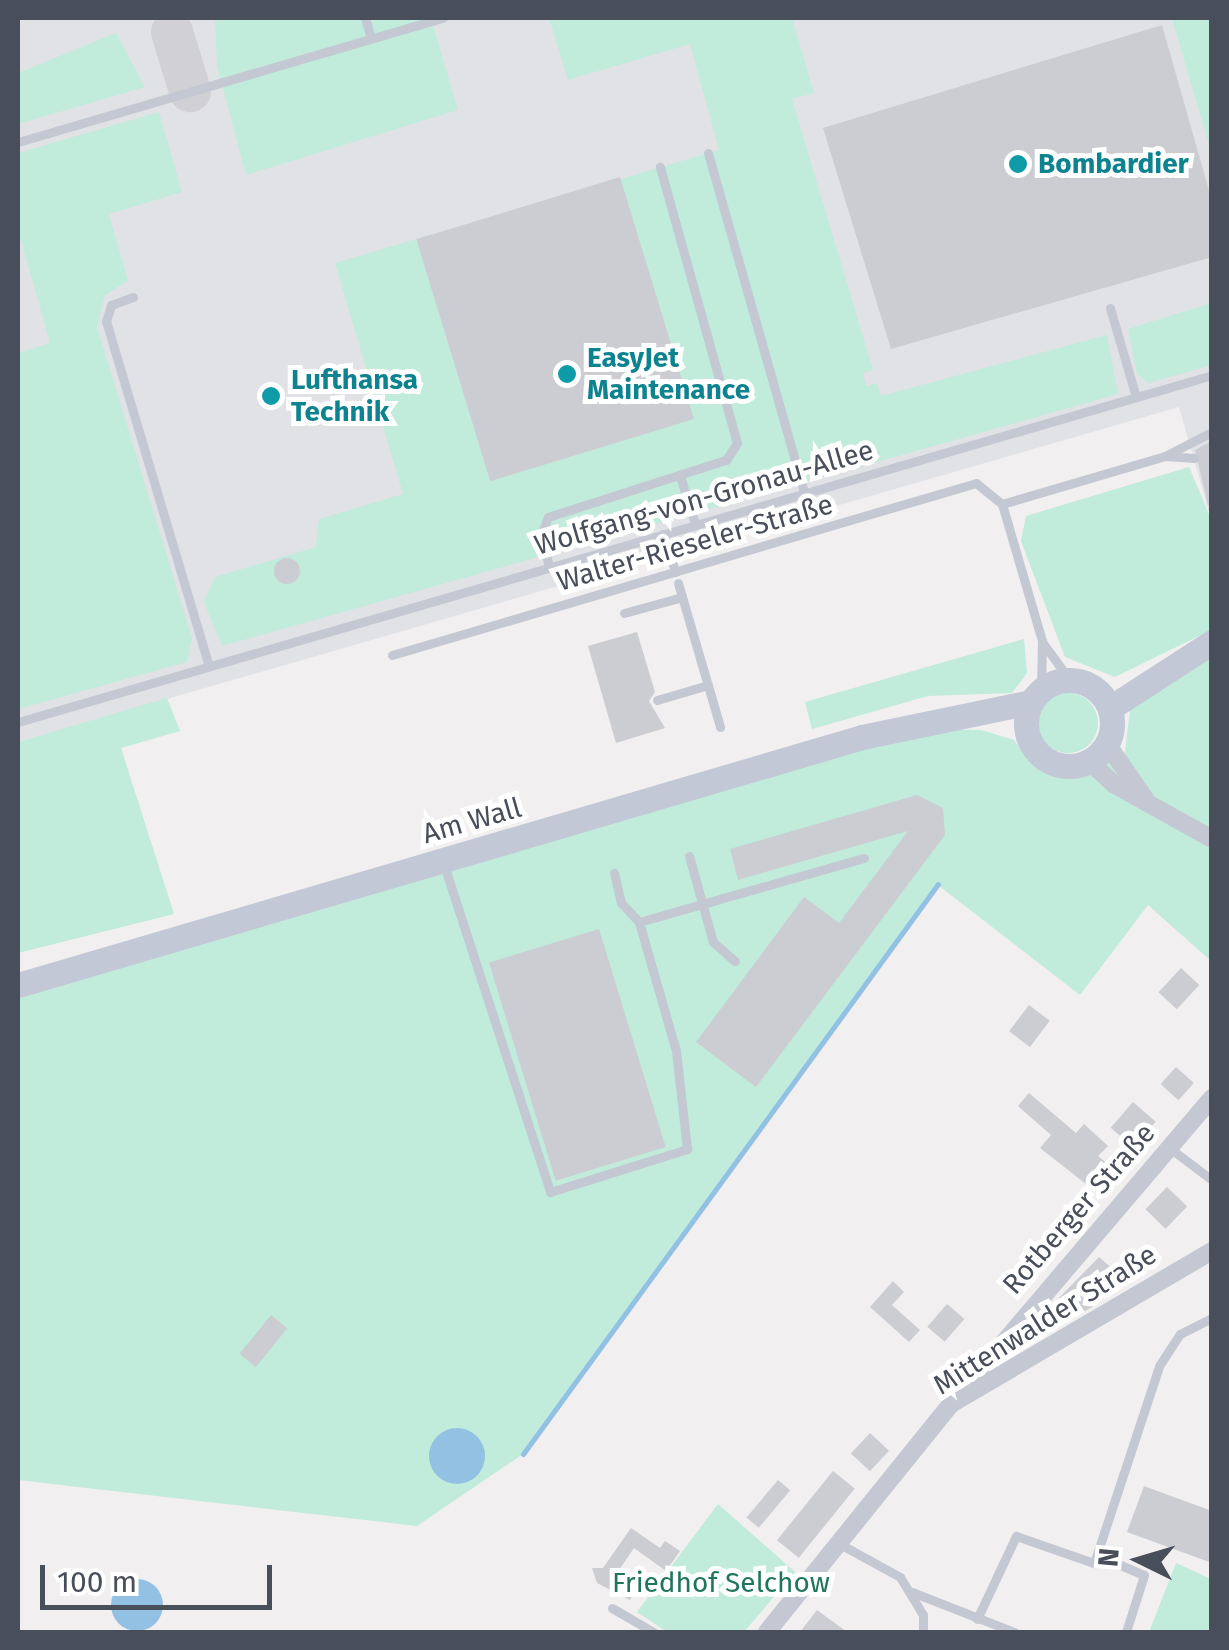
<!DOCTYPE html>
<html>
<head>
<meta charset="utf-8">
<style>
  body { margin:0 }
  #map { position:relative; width:1229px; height:1650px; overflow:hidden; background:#f1efef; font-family:"Fira Sans",sans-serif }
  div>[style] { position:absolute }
  .airport>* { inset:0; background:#e1e2e6 }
  .green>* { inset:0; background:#c1ebda }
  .round { border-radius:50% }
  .water>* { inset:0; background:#92c1e4 }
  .stream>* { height:5px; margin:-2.5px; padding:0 2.5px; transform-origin:2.5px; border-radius:2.5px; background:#92c1e4 }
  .taxiway>* { height:42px; margin:-21px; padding:0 21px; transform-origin:21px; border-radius:21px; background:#d1d0d4 }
  .building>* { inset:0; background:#cccdd3; transform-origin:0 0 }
  .lane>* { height:9px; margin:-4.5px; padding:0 4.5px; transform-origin:4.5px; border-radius:4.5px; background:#c3c8d2 }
  .street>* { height:18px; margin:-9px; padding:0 9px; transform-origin:9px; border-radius:9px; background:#c3c8d2 }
  .secondary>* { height:25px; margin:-12.5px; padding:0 12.5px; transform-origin:12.5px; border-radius:12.5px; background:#c3c8d6 }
  .secondary>.ring { margin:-12.5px; padding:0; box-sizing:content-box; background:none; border:25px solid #c3c8d6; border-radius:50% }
  .dots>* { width:28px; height:28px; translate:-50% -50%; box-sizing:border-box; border:5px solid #fff; border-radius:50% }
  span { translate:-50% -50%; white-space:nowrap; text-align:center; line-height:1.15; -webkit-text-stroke:10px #fff; paint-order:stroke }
  .culture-label { font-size:28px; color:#0d838f; font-weight:700 }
  .left { translate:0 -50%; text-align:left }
  .street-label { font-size:28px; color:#484e5a }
  .park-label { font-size:28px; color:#1f755d }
  .frame { position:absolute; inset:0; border:20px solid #484e5a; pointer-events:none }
  .north { position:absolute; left:1089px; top:1510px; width:100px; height:100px; -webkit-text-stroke:8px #fff; paint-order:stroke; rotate:275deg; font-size:28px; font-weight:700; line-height:40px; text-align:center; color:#484e5a }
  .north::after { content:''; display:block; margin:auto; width:35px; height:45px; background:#484e5a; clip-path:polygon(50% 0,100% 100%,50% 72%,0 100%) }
  .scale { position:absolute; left:40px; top:1565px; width:232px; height:45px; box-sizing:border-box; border:5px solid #484e5a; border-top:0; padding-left:12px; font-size:30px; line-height:35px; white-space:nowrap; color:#484e5a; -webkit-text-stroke:8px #fff; paint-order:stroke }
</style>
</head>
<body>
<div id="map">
  <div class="airport">
    <i style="clip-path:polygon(18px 18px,1211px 18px,1211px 519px,1179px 407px,18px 742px)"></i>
  </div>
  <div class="green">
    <i style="clip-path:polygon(215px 18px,431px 18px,458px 110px,246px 175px,217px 66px)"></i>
    <i style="clip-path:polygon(549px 18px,792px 18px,814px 93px,792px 99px,873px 370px,863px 373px,866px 386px,877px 383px,881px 396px,1107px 335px,1118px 394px,222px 646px,204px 602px,215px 577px,316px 547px,319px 519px,403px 494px,335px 263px,719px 150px,690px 44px,568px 80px)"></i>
    <i style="clip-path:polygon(1172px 18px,1211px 18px,1211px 152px)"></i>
    <i style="clip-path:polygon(116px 33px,145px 87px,18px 124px,18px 73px)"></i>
    <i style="clip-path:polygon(159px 112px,182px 192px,109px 214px,128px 281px,105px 295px,97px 327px,192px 638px,187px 662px,18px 709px,18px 353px,50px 343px,18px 230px,18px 153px)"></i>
    <i style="clip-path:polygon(1211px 303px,1211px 365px,1148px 383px,1137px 374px,1128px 329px)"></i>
    <i style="clip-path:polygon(1189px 467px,1211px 519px,1211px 630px,1115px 677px,1065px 657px,1021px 541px,1026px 516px)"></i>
    <i style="clip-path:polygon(1024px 639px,1027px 673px,1012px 693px,928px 696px,812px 729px,805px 702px)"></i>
    <i style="clip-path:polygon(1211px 656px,1211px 961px,1148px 905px,1080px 995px,938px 885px,523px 1454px,417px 1526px,18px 1480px,18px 992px,931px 729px,981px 730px,1014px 740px,1028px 760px,1091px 769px,1124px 758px,1131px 703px)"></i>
    <i class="round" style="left:1038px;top:693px;width:60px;height:60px"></i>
    <i style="clip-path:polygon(167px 698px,180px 731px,121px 748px,174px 914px,18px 953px,18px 742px)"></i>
    <i style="clip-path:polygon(718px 1504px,795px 1572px,744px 1632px,667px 1632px,637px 1612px)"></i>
    <i style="clip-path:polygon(1176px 1563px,1211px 1579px,1211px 1632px,1149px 1632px)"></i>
  </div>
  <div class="water">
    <i class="round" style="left:429px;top:1428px;width:56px;height:56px"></i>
    <i class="round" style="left:111px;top:1579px;width:52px;height:52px"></i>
  </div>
  <div class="stream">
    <i style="left:523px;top:1454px;width:705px;rotate:-53.94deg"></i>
  </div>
  <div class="taxiway">
    <i style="left:172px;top:32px;width:62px;rotate:73deg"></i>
  </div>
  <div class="building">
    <i style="clip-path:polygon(1162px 25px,1212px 201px,1212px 257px,891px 349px,823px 128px)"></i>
    <i style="left:620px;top:177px;width:253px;height:213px;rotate:73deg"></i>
    <i style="clip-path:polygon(1212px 441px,1212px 505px,1208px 505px,1195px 450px)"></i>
    <i class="round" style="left:274px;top:558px;width:26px;height:26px"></i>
    <i style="clip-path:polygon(637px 632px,655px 692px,649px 701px,665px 728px,616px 743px,588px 646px)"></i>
    <i style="clip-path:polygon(917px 795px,943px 808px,945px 835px,756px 1087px,696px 1042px,804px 897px,839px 923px,908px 831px,738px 880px,730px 849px)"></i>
    <i style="left:599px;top:929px;width:228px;height:115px;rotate:73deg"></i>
    <i style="left:1181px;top:968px;width:25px;height:33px;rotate:43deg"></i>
    <i style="left:1029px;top:1005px;width:26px;height:33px;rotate:37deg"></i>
    <i style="left:1176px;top:1067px;width:24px;height:23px;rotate:42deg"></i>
    <i style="clip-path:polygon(1029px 1093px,1076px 1133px,1084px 1124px,1108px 1146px,1098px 1156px,1119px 1173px,1100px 1195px,1040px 1148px,1051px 1135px,1018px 1106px)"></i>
    <i style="left:1133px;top:1102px;width:30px;height:34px;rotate:41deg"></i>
    <i style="left:1167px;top:1187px;width:28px;height:31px;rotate:44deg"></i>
    <i style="clip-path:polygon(1099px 1257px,1115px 1271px,1092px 1307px,1055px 1329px,1049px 1318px,1065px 1310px,1055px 1302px)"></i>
    <i style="clip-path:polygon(893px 1281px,904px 1292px,892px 1305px,920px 1330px,909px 1342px,870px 1307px)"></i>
    <i style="left:947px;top:1304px;width:23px;height:30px;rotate:41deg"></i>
    <i style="left:271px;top:1315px;width:21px;height:50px;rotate:39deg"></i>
    <i style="left:870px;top:1433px;width:26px;height:28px;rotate:43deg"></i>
    <i style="left:833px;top:1471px;width:28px;height:89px;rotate:39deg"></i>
    <i style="left:778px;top:1480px;width:16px;height:49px;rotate:40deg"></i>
    <i style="clip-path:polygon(1144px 1486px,1212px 1511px,1212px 1563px,1127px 1532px)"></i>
    <i style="clip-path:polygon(631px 1528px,660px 1548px,665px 1541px,680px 1551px,666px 1571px,634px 1548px,619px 1570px,640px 1581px,630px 1600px,597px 1583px,592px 1568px,603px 1568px)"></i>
    <i style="clip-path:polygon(817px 1610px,847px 1632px,800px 1632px)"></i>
  </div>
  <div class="lane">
    <i style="left:365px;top:18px;width:21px;rotate:73deg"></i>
    <i style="left:18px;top:142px;width:443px;rotate:-16.3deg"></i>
    <i style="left:708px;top:153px;width:353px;rotate:74.2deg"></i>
    <i style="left:133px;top:297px;width:23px;rotate:160deg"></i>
    <i style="left:111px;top:305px;width:17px;rotate:107deg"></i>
    <i style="left:106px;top:321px;width:360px;rotate:73.4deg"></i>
    <i style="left:1110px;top:308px;width:93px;rotate:73.7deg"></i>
    <i style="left:1194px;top:458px;width:29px;rotate:-176deg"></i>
    <i style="left:1165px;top:456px;width:53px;rotate:-27.1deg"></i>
    <i style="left:680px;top:476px;width:50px;rotate:72.6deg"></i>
    <i style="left:1002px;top:504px;width:170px;rotate:-16.4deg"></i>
    <i style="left:663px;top:534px;width:40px;rotate:72deg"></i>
    <i style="left:549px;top:566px;width:31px;rotate:-105deg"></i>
    <i style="left:541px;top:536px;width:20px;rotate:-70deg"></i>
    <i style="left:548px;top:517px;width:187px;rotate:-17.8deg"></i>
    <i style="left:726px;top:460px;width:20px;rotate:-57deg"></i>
    <i style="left:737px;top:443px;width:287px;rotate:-105.6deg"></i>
    <i style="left:678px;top:583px;width:150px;rotate:73.7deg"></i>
    <i style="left:624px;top:613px;width:60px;rotate:-15.4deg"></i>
    <i style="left:1042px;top:642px;width:47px;rotate:53.6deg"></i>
    <i style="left:392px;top:655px;width:609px;rotate:-16.41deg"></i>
    <i style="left:976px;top:483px;width:33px;rotate:39deg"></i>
    <i style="left:1002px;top:504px;width:143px;rotate:73.7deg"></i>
    <i style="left:1042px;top:641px;width:49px;rotate:91.2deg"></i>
    <i style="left:657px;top:700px;width:53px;rotate:-16.4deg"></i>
    <i style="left:18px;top:722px;width:1243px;rotate:-16.2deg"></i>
    <i style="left:689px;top:856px;width:89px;rotate:74.4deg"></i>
    <i style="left:713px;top:942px;width:29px;rotate:41deg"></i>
    <i style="left:444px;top:865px;width:344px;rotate:72deg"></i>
    <i style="left:550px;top:1192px;width:144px;rotate:-17.4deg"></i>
    <i style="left:687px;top:1149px;width:99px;rotate:-96.4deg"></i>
    <i style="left:676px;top:1051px;width:134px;rotate:-106deg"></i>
    <i style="left:639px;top:922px;width:26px;rotate:-133deg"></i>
    <i style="left:621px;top:903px;width:31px;rotate:-103deg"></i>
    <i style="left:639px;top:922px;width:234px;rotate:-15.9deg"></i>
    <i style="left:1171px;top:1149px;width:51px;rotate:37.1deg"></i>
    <i style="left:838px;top:1543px;width:71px;rotate:28.7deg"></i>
    <i style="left:900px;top:1577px;width:44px;rotate:58.8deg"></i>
    <i style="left:923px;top:1615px;width:17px;rotate:90deg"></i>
    <i style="left:1097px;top:1555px;width:51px;rotate:23.1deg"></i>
    <i style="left:1144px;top:1575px;width:60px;rotate:107.5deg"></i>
    <i style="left:912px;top:1592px;width:110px;rotate:21.4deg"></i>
    <i style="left:612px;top:1608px;width:48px;rotate:30.3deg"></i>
    <i style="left:977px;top:1619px;width:92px;rotate:-64.8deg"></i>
    <i style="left:1016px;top:1536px;width:83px;rotate:19.1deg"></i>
    <i style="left:1094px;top:1563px;width:207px;rotate:-71.7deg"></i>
    <i style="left:1159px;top:1366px;width:38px;rotate:-57deg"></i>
    <i style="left:1180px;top:1334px;width:36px;rotate:-27deg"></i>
  </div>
  <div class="street">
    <i style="left:1107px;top:744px;width:65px;rotate:55.1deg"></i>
    <i style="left:1089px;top:761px;width:35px;rotate:43deg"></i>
    <i style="left:1115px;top:785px;width:111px;rotate:29.1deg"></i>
    <i style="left:959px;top:1395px;width:390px;rotate:-49.6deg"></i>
    <i style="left:767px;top:1632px;width:293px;rotate:-51.1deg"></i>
    <i style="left:951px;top:1404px;width:303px;rotate:-30.4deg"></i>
  </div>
  <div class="secondary">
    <i class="ring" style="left:1026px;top:680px;width:61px;height:61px"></i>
    <i style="left:1110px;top:708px;width:121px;rotate:-32.9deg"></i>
    <i style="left:18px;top:985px;width:880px;rotate:-16.37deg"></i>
    <i style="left:862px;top:737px;width:173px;rotate:-11.7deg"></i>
  </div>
  <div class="dots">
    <i style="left:1018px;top:164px;background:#0f9aa8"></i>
    <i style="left:567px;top:374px;background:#0f9aa8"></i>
    <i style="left:271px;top:396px;background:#0f9aa8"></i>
  </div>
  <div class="culture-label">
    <span class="left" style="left:1038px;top:164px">Bombardier</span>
    <span class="left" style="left:587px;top:374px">EasyJet<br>Maintenance</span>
    <span class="left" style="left:291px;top:396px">Lufthansa<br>Technik</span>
  </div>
  <div class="street-label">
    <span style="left:704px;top:498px;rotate:-16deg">Wolfgang-von-Gronau-Allee</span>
    <span style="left:695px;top:543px;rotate:-16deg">Walter-Rieseler-Straße</span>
    <span style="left:472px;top:821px;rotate:-16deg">Am Wall</span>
    <span style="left:1079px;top:1209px;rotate:-49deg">Rotberger Straße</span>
    <span style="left:1045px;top:1320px;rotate:-32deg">Mittenwalder Straße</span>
  </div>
  <div class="park-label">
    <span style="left:721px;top:1583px">Friedhof Selchow</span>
  </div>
  <div class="frame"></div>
  <div class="north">N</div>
  <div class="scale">100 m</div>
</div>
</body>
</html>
